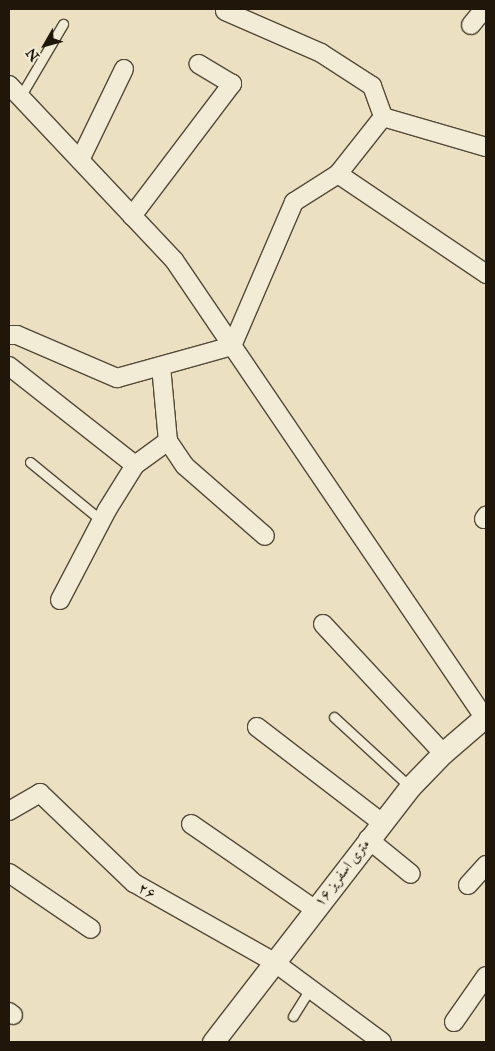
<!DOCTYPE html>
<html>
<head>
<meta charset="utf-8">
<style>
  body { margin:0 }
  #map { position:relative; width:495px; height:1051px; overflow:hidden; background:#ebe1c2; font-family:"IM FELL Great Primer",Amiri,serif }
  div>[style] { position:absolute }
  .roads { filter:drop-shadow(1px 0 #534937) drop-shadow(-1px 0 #534937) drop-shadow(0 1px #534937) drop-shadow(0 -1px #534937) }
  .service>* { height:9px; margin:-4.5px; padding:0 4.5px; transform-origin:4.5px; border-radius:4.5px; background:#f2ecd7 }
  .minor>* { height:18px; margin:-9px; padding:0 9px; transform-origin:9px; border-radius:9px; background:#f2ecd7 }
  .tertiary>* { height:21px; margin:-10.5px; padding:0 10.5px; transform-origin:10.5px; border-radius:10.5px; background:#f2ecd7 }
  span { translate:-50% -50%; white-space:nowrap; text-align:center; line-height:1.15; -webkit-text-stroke:5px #f2ecd7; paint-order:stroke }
  .street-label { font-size:15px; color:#201609 }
  .frame { position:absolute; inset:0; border:10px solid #201609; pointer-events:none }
  .north { position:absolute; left:20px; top:20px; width:50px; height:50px; -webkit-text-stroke:4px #f2ecd7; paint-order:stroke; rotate:232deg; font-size:14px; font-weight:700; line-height:20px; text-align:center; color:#201609 }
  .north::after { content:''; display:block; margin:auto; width:18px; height:22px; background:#201609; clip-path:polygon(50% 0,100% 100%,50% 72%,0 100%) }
</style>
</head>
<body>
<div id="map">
  <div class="roads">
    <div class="service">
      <i style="left:20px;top:97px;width:85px;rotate:-59.5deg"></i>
      <i style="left:30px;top:462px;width:93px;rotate:39.3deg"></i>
      <i style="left:334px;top:717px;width:103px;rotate:42.6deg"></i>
      <i style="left:293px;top:1016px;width:32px;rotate:-58deg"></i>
    </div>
    <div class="minor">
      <i style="left:225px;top:11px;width:105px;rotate:23.6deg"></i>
      <i style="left:321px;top:53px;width:61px;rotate:32.9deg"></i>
      <i style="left:372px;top:86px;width:33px;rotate:70deg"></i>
      <i style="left:471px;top:25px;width:21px;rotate:-51deg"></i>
      <i style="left:9px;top:85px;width:241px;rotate:46.7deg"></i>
      <i style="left:174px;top:260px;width:556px;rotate:55.85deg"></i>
      <i style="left:486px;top:147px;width:107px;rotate:-163.8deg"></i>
      <i style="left:383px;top:117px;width:73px;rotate:128.3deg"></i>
      <i style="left:338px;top:174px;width:179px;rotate:34deg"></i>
      <i style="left:80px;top:160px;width:101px;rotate:-64.2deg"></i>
      <i style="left:132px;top:216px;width:166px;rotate:-52.9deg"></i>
      <i style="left:232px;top:84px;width:39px;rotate:-149deg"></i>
      <i style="left:9px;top:335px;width:8px"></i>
      <i style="left:17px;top:335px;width:109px;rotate:23.3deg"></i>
      <i style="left:117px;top:378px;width:119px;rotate:-15.5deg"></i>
      <i style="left:232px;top:346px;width:157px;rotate:-66.7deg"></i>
      <i style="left:294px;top:202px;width:52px;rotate:-32.5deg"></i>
      <i style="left:9px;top:366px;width:160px;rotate:38.2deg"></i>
      <i style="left:161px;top:366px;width:75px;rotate:84.7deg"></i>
      <i style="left:168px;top:441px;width:30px;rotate:56deg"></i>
      <i style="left:185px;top:466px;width:106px;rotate:41.2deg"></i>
      <i style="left:484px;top:519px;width:4px;rotate:-56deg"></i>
      <i style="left:60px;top:600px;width:102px;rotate:-62.4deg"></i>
      <i style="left:107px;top:510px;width:53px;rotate:-58.1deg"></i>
      <i style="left:135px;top:465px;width:41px;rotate:-36deg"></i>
      <i style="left:323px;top:624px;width:176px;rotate:47.1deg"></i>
      <i style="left:257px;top:727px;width:156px;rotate:37.5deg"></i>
      <i style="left:9px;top:811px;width:36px;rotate:-30deg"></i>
      <i style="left:40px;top:793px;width:130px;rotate:43.8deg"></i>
      <i style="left:134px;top:883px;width:161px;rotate:29.4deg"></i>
      <i style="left:274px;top:962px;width:134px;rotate:36.5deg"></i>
      <i style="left:191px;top:824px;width:150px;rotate:34.6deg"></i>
      <i style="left:368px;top:839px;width:55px;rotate:39.1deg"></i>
      <i style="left:9px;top:873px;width:99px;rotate:34.3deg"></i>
      <i style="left:468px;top:885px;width:27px;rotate:-48deg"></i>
      <i style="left:9px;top:1012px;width:5px;rotate:37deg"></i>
      <i style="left:454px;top:1022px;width:56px;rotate:-55.2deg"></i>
    </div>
    <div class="tertiary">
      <i style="left:213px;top:1042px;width:322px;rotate:-52.3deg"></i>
      <i style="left:410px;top:787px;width:47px;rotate:-45.9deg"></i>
      <i style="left:443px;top:753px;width:57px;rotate:-40.7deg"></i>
    </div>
  </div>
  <div class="street-label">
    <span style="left:342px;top:873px;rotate:-52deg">۱۶ متری اسفریز</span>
    <span style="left:147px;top:891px;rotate:30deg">۲۶</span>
  </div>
  <div class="frame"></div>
  <div class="north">N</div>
</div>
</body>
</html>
